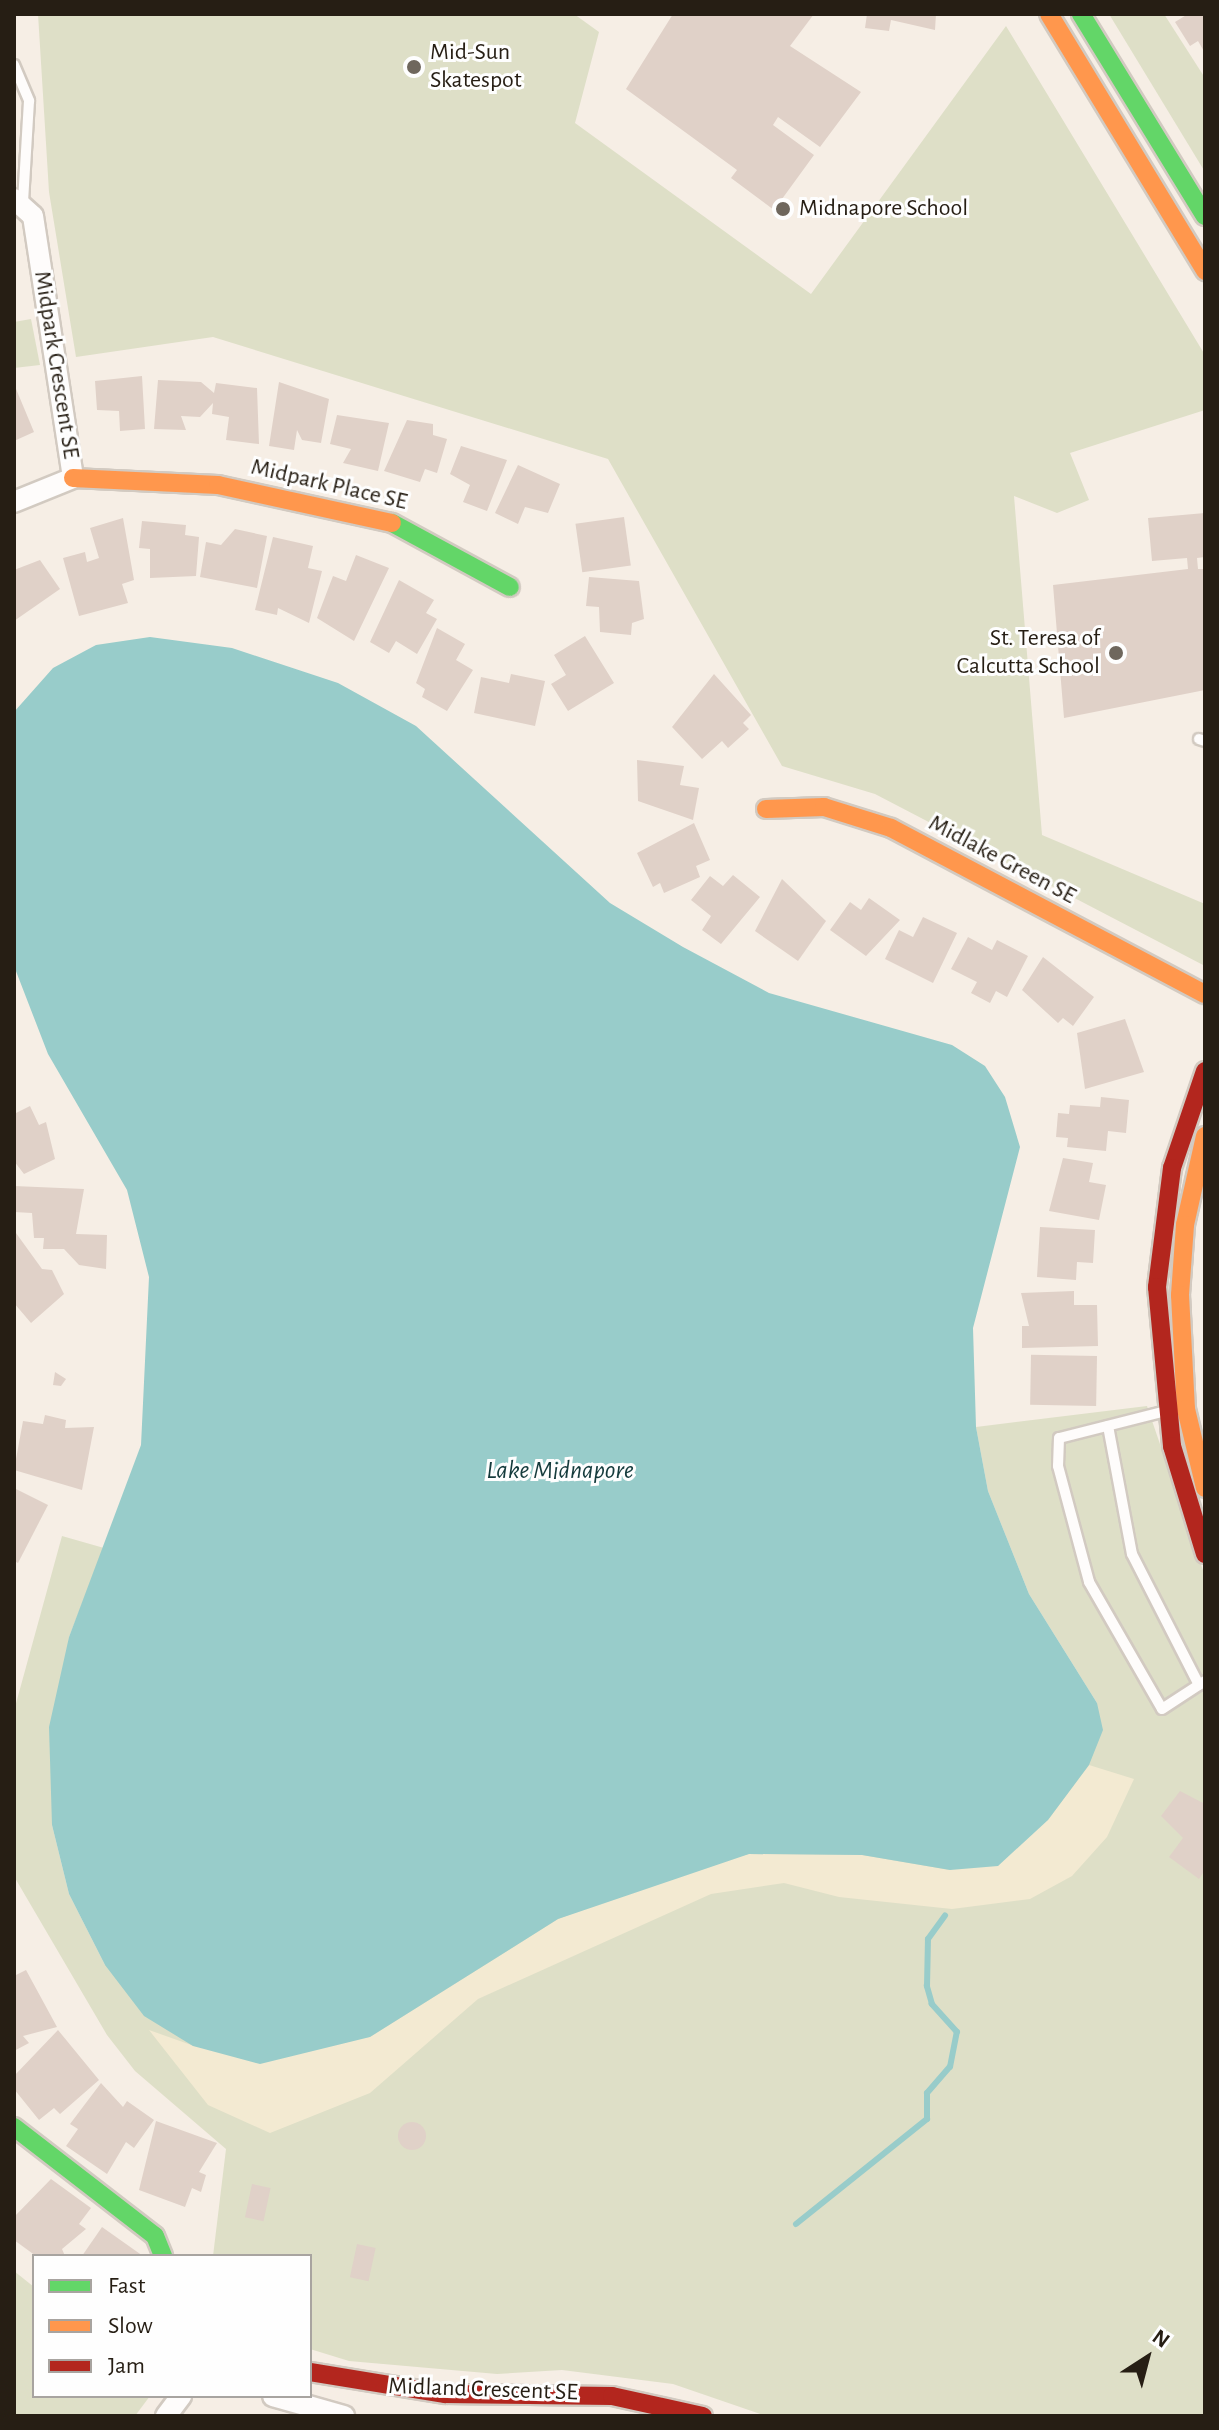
<!DOCTYPE html>
<html>
<head>
<meta charset="utf-8">
<style>
  body { margin:0 }
  #map { position:relative; width:1219px; height:2430px; overflow:hidden; background:#f6eee5; font-family:"Alegreya Sans",sans-serif }
  div>[style] { position:absolute }
  .green>* { inset:0; background:#dedfc7 }
  .sand>* { inset:0; background:#f3ead2 }
  .water>* { inset:0; background:#98ccca }
  .stream>* { height:6px; margin:-3px; padding:0 3px; transform-origin:3px; border-radius:3px; background:#98ccca }
  .building>* { inset:0; background:#e0d1c8; transform-origin:0 0 }
  .round { border-radius:50% }
  .roads { filter:drop-shadow(2px 0 #d2cac1) drop-shadow(-2px 0 #d2cac1) drop-shadow(0 2px #d2cac1) drop-shadow(0 -2px #d2cac1) }
  .lane>* { height:10px; margin:-5px; padding:0 5px; transform-origin:5px; border-radius:5px; background:#fefcfb }
  .street>* { height:20px; margin:-10px; padding:0 10px; transform-origin:10px; border-radius:10px; background:#fefcfb }
  .fast>* { height:18px; margin:-9px; padding:0 9px; transform-origin:9px; border-radius:9px; background:#63d668 }
  .slow>* { height:18px; margin:-9px; padding:0 9px; transform-origin:9px; border-radius:9px; background:#ff974d }
  .jam>* { height:18px; margin:-9px; padding:0 9px; transform-origin:9px; border-radius:9px; background:#b3261e }
  .dots>* { width:22px; height:22px; translate:-50% -50%; box-sizing:border-box; border:4px solid #fefefe; border-radius:50% }
  span { translate:-50% -50%; white-space:nowrap; text-align:center; line-height:1.15; -webkit-text-stroke:6px #fefefe; paint-order:stroke }
  .poi-label { font-size:24px; color:#261e14 }
  .left { translate:0 -50%; text-align:left }
  .right { translate:-100% -50%; text-align:right }
  .street-label { font-size:24px; color:#261e14 }
  .water-label { font-size:26px; color:#153b3c; font-style:italic }
  .frame { position:absolute; inset:0; border:16px solid #261e14; pointer-events:none }
  .legend { position:absolute; left:32px; top:2254px; width:280px; height:144px; box-sizing:border-box; background:#fefefe; border:2px solid #a8a4a0; margin:0; padding:10px 14px; list-style:none; font-size:24px; color:#261e14 }
  .legend li { display:flex; align-items:center; gap:16px; height:40px }
  .legend b { width:40px; border:2px solid #a8a4a0 }
  .north { position:absolute; left:1107px; top:2318px; width:80px; height:80px; -webkit-text-stroke:6px #fefefe; paint-order:stroke; rotate:36deg; font-size:22px; font-weight:700; line-height:32px; text-align:center; color:#261e14 }
  .north::after { content:''; display:block; margin:auto; width:28px; height:36px; background:#261e14; clip-path:polygon(50% 0,100% 100%,50% 72%,0 100%) }
</style>
</head>
<body>
<div id="map">
  <div class="green">
    <i style="clip-path:polygon(38px 14px,574px 14px,599px 32px,575px 123px,811px 294px,1006px 26px,1205px 355px,1205px 410px,1070px 453px,1089px 500px,1057px 513px,1014px 496px,1042px 835px,1205px 904px,1205px 966px,875px 794px,782px 766px,608px 459px,213px 337px,76px 357px,49px 192px)"></i>
    <i style="clip-path:polygon(1109px 14px,1164px 14px,1205px 78px,1205px 172px)"></i>
    <i style="clip-path:polygon(31px 319px,40px 365px,14px 368px,14px 322px)"></i>
    <i style="clip-path:polygon(1147px 1406px,1205px 1576px,1205px 2416px,766px 2416px,673px 2384px,562px 2370px,497px 2374px,349px 2361px,310px 2349px,310px 2256px,213px 2256px,226px 2149px,135px 2071px,107px 2035px,15px 1878px,15px 1707px,62px 1536px,104px 1548px,69px 1637px,52px 1825px,69px 1894px,105px 1965px,1097px 1703px,1029px 1594px,988px 1491px,976px 1427px)"></i>
    <i style="clip-path:polygon(14px 2271px,34px 2287px,34px 2396px,150px 2396px,135px 2416px,14px 2416px)"></i>
  </div>
  <div class="sand">
    <i style="clip-path:polygon(1089px 1765px,1134px 1779px,1107px 1837px,1072px 1876px,1030px 1899px,952px 1909px,839px 1897px,784px 1883px,711px 1894px,478px 1999px,370px 2093px,270px 2133px,208px 2105px,149px 2030px,194px 2046px,370px 2037px,558px 1919px,685px 1872px,749px 1854px,862px 1855px,950px 1870px,1048px 1820px)"></i>
  </div>
  <div class="water">
    <i style="clip-path:polygon(150px 637px,232px 648px,338px 683px,416px 726px,610px 903px,683px 947px,769px 993px,952px 1045px,985px 1066px,1005px 1097px,1020px 1147px,973px 1328px,976px 1427px,988px 1491px,1029px 1594px,1097px 1703px,1103px 1730px,1089px 1765px,1048px 1820px,998px 1866px,950px 1870px,862px 1855px,749px 1854px,558px 1919px,370px 2037px,260px 2064px,193px 2046px,144px 2016px,105px 1965px,69px 1894px,52px 1825px,49px 1727px,69px 1637px,141px 1445px,149px 1277px,127px 1190px,48px 1054px,14px 966px,14px 712px,53px 668px,96px 645px)"></i>
  </div>
  <div class="stream">
    <i style="left:796px;top:2224px;width:168px;rotate:-38.7deg"></i>
    <i style="left:927px;top:2119px;width:26px;rotate:-90deg"></i>
    <i style="left:927px;top:2093px;width:35px;rotate:-49deg"></i>
    <i style="left:950px;top:2067px;width:36px;rotate:-79deg"></i>
    <i style="left:957px;top:2032px;width:38px;rotate:-132deg"></i>
    <i style="left:932px;top:2004px;width:19px;rotate:-106deg"></i>
    <i style="left:927px;top:1986px;width:47px;rotate:-88.8deg"></i>
    <i style="left:928px;top:1939px;width:29px;rotate:-54deg"></i>
  </div>
  <div class="building">
    <i style="clip-path:polygon(673px 14px,814px 14px,790px 46px,861px 92px,820px 147px,778px 117px,773px 125px,814px 155px,774px 210px,731px 178px,737px 170px,626px 89px)"></i>
    <i style="clip-path:polygon(867px 14px,936px 14px,935px 30px,891px 20px,889px 31px,865px 28px)"></i>
    <i style="clip-path:polygon(1188px 14px,1205px 14px,1205px 53px,1198px 41px,1190px 46px,1175px 22px)"></i>
    <i style="clip-path:polygon(142px 376px,145px 429px,120px 431px,119px 411px,97px 410px,95px 381px)"></i>
    <i style="clip-path:polygon(158px 380px,201px 382px,214px 393px,216px 383px,257px 388px,259px 444px,226px 440px,229px 417px,212px 414px,213px 403px,200px 417px,181px 416px,186px 430px,154px 429px)"></i>
    <i style="clip-path:polygon(279px 382px,329px 399px,321px 443px,302px 440px,297px 430px,294px 450px,269px 446px)"></i>
    <i style="clip-path:polygon(14px 384px,34px 432px,14px 441px)"></i>
    <i style="clip-path:polygon(337px 415px,389px 423px,378px 471px,343px 463px,351px 449px,330px 444px)"></i>
    <i style="clip-path:polygon(407px 420px,433px 424px,433px 435px,447px 439px,437px 473px,425px 469px,420px 482px,384px 471px)"></i>
    <i style="clip-path:polygon(461px 446px,507px 460px,487px 511px,463px 502px,470px 485px,450px 474px)"></i>
    <i style="clip-path:polygon(518px 465px,560px 484px,548px 513px,525px 507px,518px 524px,495px 513px)"></i>
    <i style="clip-path:polygon(1205px 513px,1205px 557px,1197px 558px,1198px 569px,1205px 569px,1205px 690px,1064px 718px,1053px 585px,1188px 569px,1187px 558px,1152px 561px,1148px 518px)"></i>
    <i style="left:624px;top:517px;width:49px;height:49px;rotate:82deg"></i>
    <i style="clip-path:polygon(123px 518px,134px 580px,122px 584px,128px 603px,79px 616px,63px 558px,85px 552px,87px 562px,99px 558px,90px 528px)"></i>
    <i style="clip-path:polygon(142px 521px,186px 525px,185px 535px,199px 537px,196px 576px,150px 578px,150px 549px,139px 548px)"></i>
    <i style="clip-path:polygon(235px 529px,267px 536px,257px 588px,200px 577px,206px 542px,221px 545px)"></i>
    <i style="clip-path:polygon(273px 537px,313px 546px,308px 568px,322px 571px,309px 623px,278px 608px,277px 615px,255px 610px)"></i>
    <i style="clip-path:polygon(356px 555px,389px 568px,354px 641px,317px 618px,333px 576px,346px 581px)"></i>
    <i style="clip-path:polygon(40px 560px,60px 589px,14px 621px,14px 570px)"></i>
    <i style="clip-path:polygon(589px 577px,639px 581px,644px 619px,632px 623px,631px 635px,600px 632px,599px 607px,586px 606px)"></i>
    <i style="clip-path:polygon(399px 580px,434px 600px,426px 613px,437px 619px,417px 654px,396px 641px,389px 653px,370px 642px)"></i>
    <i style="clip-path:polygon(437px 628px,465px 644px,456px 660px,473px 670px,447px 711px,422px 697px,425px 689px,416px 683px)"></i>
    <i style="clip-path:polygon(585px 636px,614px 683px,568px 711px,551px 684px,566px 675px,554px 655px)"></i>
    <i style="clip-path:polygon(511px 674px,545px 681px,535px 726px,474px 713px,481px 677px,509px 683px)"></i>
    <i style="clip-path:polygon(714px 674px,751px 715px,743px 723px,749px 729px,728px 748px,722px 741px,702px 759px,672px 727px)"></i>
    <i style="clip-path:polygon(637px 760px,684px 766px,680px 785px,699px 788px,693px 820px,638px 801px)"></i>
    <i style="clip-path:polygon(694px 823px,710px 860px,696px 866px,700px 877px,664px 893px,660px 883px,653px 887px,637px 853px)"></i>
    <i style="clip-path:polygon(733px 875px,760px 897px,721px 944px,702px 930px,711px 916px,691px 900px,710px 876px,723px 886px)"></i>
    <i style="clip-path:polygon(782px 879px,826px 921px,798px 961px,755px 931px)"></i>
    <i style="clip-path:polygon(869px 898px,900px 920px,866px 956px,830px 930px,850px 902px,861px 910px)"></i>
    <i style="clip-path:polygon(923px 917px,957px 933px,933px 983px,885px 959px,899px 930px,913px 937px)"></i>
    <i style="clip-path:polygon(968px 937px,992px 950px,997px 940px,1028px 956px,1007px 997px,996px 991px,990px 1003px,971px 993px,977px 982px,951px 969px)"></i>
    <i style="clip-path:polygon(1043px 957px,1094px 997px,1073px 1026px,1063px 1018px,1058px 1023px,1022px 990px)"></i>
    <i style="clip-path:polygon(1125px 1019px,1144px 1072px,1085px 1089px,1077px 1033px)"></i>
    <i style="clip-path:polygon(1101px 1097px,1129px 1100px,1126px 1133px,1108px 1131px,1106px 1151px,1067px 1147px,1068px 1138px,1056px 1137px,1058px 1113px,1069px 1114px,1070px 1105px,1100px 1107px)"></i>
    <i style="clip-path:polygon(30px 1106px,39px 1125px,46px 1122px,55px 1159px,24px 1174px,14px 1161px,14px 1114px)"></i>
    <i style="clip-path:polygon(1063px 1158px,1093px 1163px,1089px 1182px,1106px 1185px,1099px 1220px,1049px 1211px)"></i>
    <i style="clip-path:polygon(14px 1186px,84px 1189px,76px 1234px,107px 1235px,106px 1269px,79px 1265px,64px 1249px,43px 1249px,44px 1238px,34px 1238px,32px 1213px,14px 1212px)"></i>
    <i style="clip-path:polygon(1040px 1227px,1095px 1230px,1093px 1263px,1077px 1262px,1076px 1280px,1037px 1277px)"></i>
    <i style="clip-path:polygon(16px 1233px,42px 1269px,52px 1270px,64px 1294px,31px 1323px,14px 1303px)"></i>
    <i style="clip-path:polygon(1074px 1291px,1074px 1305px,1097px 1305px,1098px 1346px,1022px 1348px,1022px 1326px,1029px 1326px,1021px 1293px)"></i>
    <i style="left:1097px;top:1356px;width:50px;height:66px;rotate:91deg"></i>
    <i style="clip-path:polygon(55px 1372px,66px 1379px,61px 1386px,53px 1385px)"></i>
    <i style="clip-path:polygon(45px 1415px,66px 1420px,65px 1428px,94px 1427px,82px 1490px,14px 1470px,23px 1421px,43px 1424px)"></i>
    <i style="clip-path:polygon(14px 1488px,48px 1505px,18px 1563px,14px 1561px)"></i>
    <i style="clip-path:polygon(1180px 1791px,1205px 1804px,1205px 1870px,1199px 1879px,1169px 1857px,1183px 1838px,1161px 1816px)"></i>
    <i style="clip-path:polygon(26px 1970px,57px 2027px,23px 2036px,29px 2043px,14px 2051px,14px 1976px)"></i>
    <i style="clip-path:polygon(58px 2030px,99px 2080px,60px 2114px,54px 2108px,39px 2120px,14px 2089px,14px 2076px)"></i>
    <i style="clip-path:polygon(101px 2083px,123px 2107px,127px 2101px,154px 2120px,134px 2148px,126px 2142px,107px 2174px,66px 2146px,78px 2129px,70px 2124px)"></i>
    <i style="clip-path:polygon(156px 2121px,217px 2143px,199px 2172px,206px 2175px,201px 2192px,192px 2188px,185px 2207px,139px 2190px)"></i>
    <i class="round" style="left:398px;top:2122px;width:28px;height:28px"></i>
    <i style="clip-path:polygon(51px 2179px,91px 2208px,79px 2224px,86px 2229px,62px 2249px,65px 2256px,36px 2256px,14px 2240px,14px 2217px)"></i>
    <i style="left:252px;top:2184px;width:19px;height:34px;rotate:12deg"></i>
    <i style="clip-path:polygon(102px 2227px,143px 2256px,82px 2256px)"></i>
    <i style="left:357px;top:2244px;width:19px;height:34px;rotate:12deg"></i>
  </div>
  <div class="roads">
    <div class="lane">
      <i style="left:14px;top:65px;width:39px;rotate:67deg"></i>
      <i style="left:29px;top:101px;width:102px;rotate:93.4deg"></i>
      <i style="left:1199px;top:739px;width:6px;rotate:18deg"></i>
      <i style="left:1166px;top:1411px;width:110px;rotate:165.8deg"></i>
      <i style="left:1059px;top:1438px;width:28px;rotate:92deg"></i>
      <i style="left:1058px;top:1466px;width:120px;rotate:75deg"></i>
      <i style="left:1089px;top:1582px;width:146px;rotate:60.1deg"></i>
      <i style="left:1162px;top:1709px;width:51px;rotate:-33.1deg"></i>
      <i style="left:1108px;top:1426px;width:130px;rotate:79.4deg"></i>
      <i style="left:1132px;top:1554px;width:147px;rotate:62.9deg"></i>
    </div>
    <div class="street">
      <i style="left:14px;top:199px;width:25px;rotate:42deg"></i>
      <i style="left:33px;top:216px;width:265px;rotate:81.3deg"></i>
      <i style="left:73px;top:478px;width:64px;rotate:157.9deg"></i>
      <i style="left:273px;top:2396px;width:74px;rotate:15.7deg"></i>
      <i style="left:166px;top:2416px;width:25px;rotate:-53deg"></i>
    </div>
    <div class="fast">
      <i style="left:1081px;top:14px;width:237px;rotate:58.5deg"></i>
      <i style="left:392px;top:523px;width:134px;rotate:28.5deg"></i>
      <i style="left:14px;top:2127px;width:178px;rotate:37.7deg"></i>
      <i style="left:155px;top:2236px;width:22px;rotate:68deg"></i>
    </div>
    <div class="slow">
      <i style="left:1049px;top:14px;width:301px;rotate:58.7deg"></i>
      <i style="left:73px;top:478px;width:145px;rotate:2.8deg"></i>
      <i style="left:218px;top:485px;width:178px;rotate:12.3deg"></i>
      <i style="left:766px;top:809px;width:58px;rotate:-2deg"></i>
      <i style="left:824px;top:807px;width:70px;rotate:17.4deg"></i>
      <i style="left:891px;top:828px;width:355px;rotate:27.9deg"></i>
      <i style="left:1205px;top:1136px;width:91px;rotate:102.7deg"></i>
      <i style="left:1185px;top:1225px;width:70px;rotate:94.1deg"></i>
      <i style="left:1180px;top:1295px;width:114px;rotate:87deg"></i>
      <i style="left:1186px;top:1409px;width:81px;rotate:76.5deg"></i>
    </div>
    <div class="jam">
      <i style="left:1205px;top:1071px;width:102px;rotate:108.8deg"></i>
      <i style="left:1172px;top:1168px;width:120px;rotate:97.2deg"></i>
      <i style="left:1157px;top:1287px;width:160px;rotate:84.6deg"></i>
      <i style="left:1172px;top:1446px;width:113px;rotate:73deg"></i>
      <i style="left:310px;top:2372px;width:137px;rotate:9.3deg"></i>
      <i style="left:445px;top:2394px;width:167px;rotate:0.7deg"></i>
      <i style="left:612px;top:2396px;width:93px;rotate:12.4deg"></i>
    </div>
  </div>
  <div class="dots">
    <i style="left:414px;top:67px;background:#6f675d"></i>
    <i style="left:783px;top:209px;background:#6f675d"></i>
    <i style="left:1116px;top:653px;background:#6f675d"></i>
  </div>
  <div class="poi-label">
    <span class="left" style="left:430px;top:67px">Mid-Sun<br>Skatespot</span>
    <span class="left" style="left:799px;top:209px">Midnapore School</span>
    <span class="right" style="left:1100px;top:653px">St. Teresa of<br>Calcutta School</span>
  </div>
  <div class="street-label">
    <span style="left:56px;top:365px;rotate:81deg">Midpark Crescent SE</span>
    <span style="left:329px;top:485px;rotate:13deg">Midpark Place SE</span>
    <span style="left:1002px;top:860px;rotate:28deg">Midlake Green SE</span>
    <span style="left:483px;top:2390px;rotate:2deg">Midland Crescent SE</span>
  </div>
  <div class="water-label">
    <span style="left:560px;top:1471px">Lake Midnapore</span>
  </div>
  <div class="frame"></div>
  <ul class="legend">
  <li><b style="height:10px;background:#63d668"></b>Fast</li>
  <li><b style="height:10px;background:#ff974d"></b>Slow</li>
  <li><b style="height:10px;background:#b3261e"></b>Jam</li>
  </ul>
  <div class="north">N</div>
</div>
</body>
</html>
